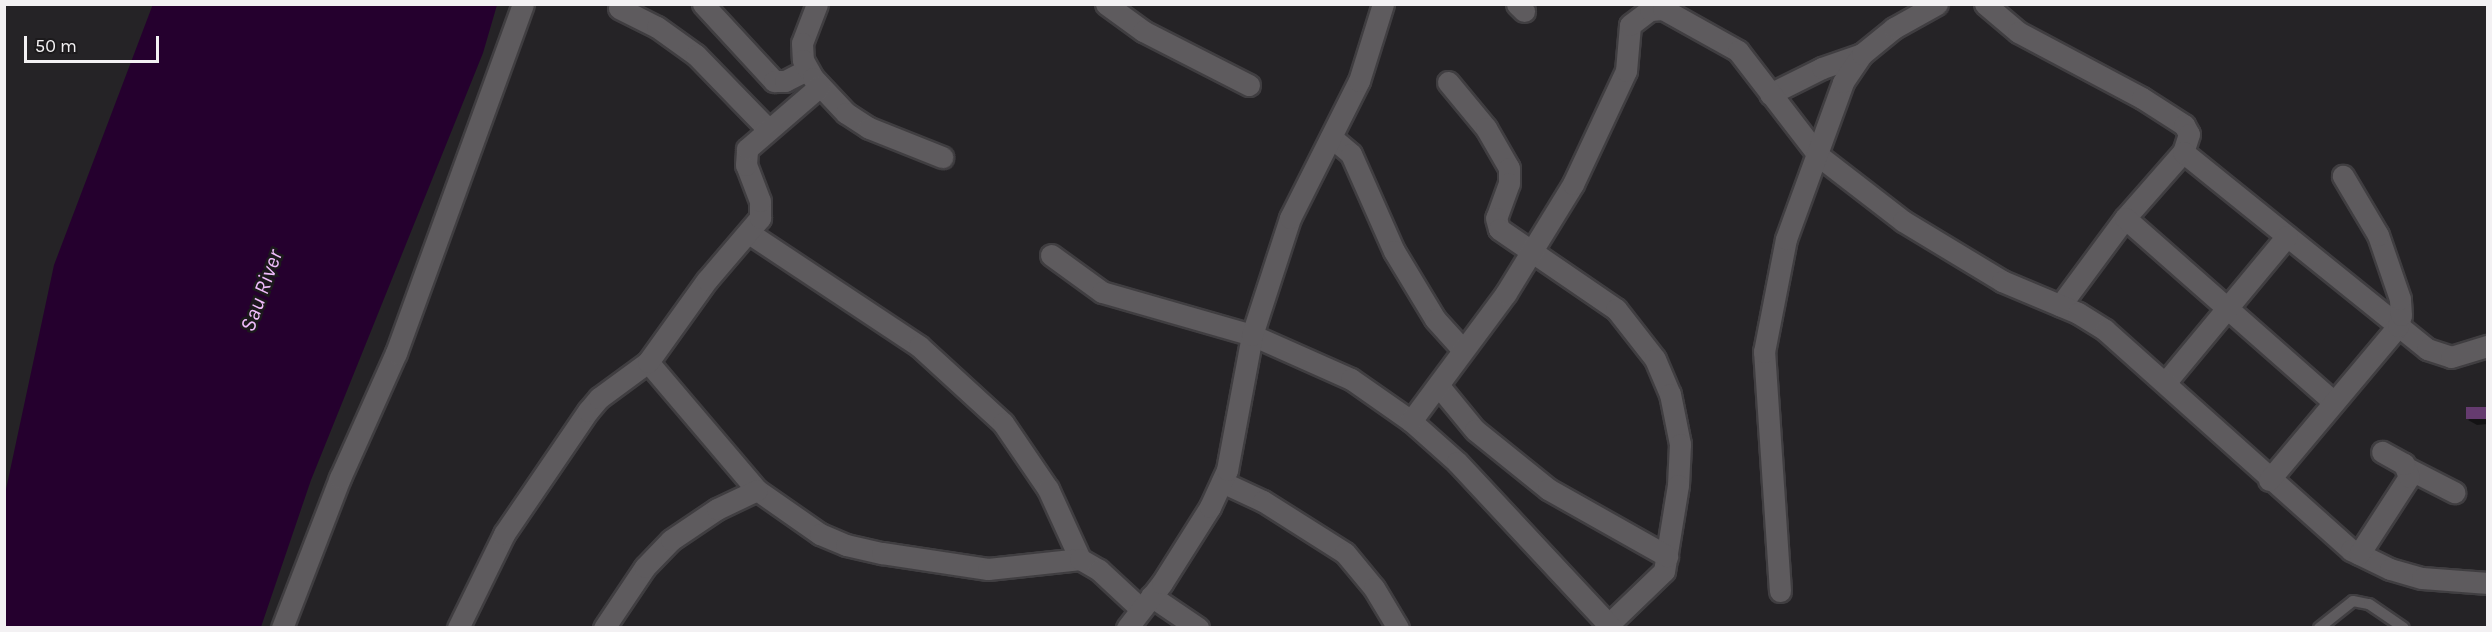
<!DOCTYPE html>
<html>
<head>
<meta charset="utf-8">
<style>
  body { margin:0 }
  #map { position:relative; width:2492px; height:632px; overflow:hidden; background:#252326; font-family:Karla,sans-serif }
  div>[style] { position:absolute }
  .water>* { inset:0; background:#25002e }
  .shadow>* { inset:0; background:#0007 }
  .building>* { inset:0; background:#653b6f; transform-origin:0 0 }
  .roads { filter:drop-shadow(2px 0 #403e41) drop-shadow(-2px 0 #403e41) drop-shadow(0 2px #403e41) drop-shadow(0 -2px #403e41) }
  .service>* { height:10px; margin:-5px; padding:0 5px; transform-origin:5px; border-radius:5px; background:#5e5b5e }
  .minor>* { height:21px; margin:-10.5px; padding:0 10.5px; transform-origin:10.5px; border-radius:10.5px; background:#5e5b5e }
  span { translate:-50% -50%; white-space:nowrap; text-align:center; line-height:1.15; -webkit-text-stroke:5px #1c1a1c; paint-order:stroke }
  .water-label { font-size:22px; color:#efbcfb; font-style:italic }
  .frame { position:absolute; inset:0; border:6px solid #f3f1f3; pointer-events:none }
  .scale { position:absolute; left:24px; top:36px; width:135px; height:27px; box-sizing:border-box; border:3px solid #f3f1f3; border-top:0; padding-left:8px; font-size:18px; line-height:21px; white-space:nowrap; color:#f3f1f3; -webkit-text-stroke:4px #1c1a1c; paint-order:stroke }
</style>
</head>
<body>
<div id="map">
  <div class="water">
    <i style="clip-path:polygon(153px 4px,497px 5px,483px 53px,311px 480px,261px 627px,5px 627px,5px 494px,54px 265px)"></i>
  </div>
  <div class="shadow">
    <i style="clip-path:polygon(2488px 408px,2488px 424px,2477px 425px,2468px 420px)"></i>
  </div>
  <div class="building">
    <i style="left:2488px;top:407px;width:12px;height:22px;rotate:90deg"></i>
  </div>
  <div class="roads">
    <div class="service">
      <i style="left:2319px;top:628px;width:43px;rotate:-38.5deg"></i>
      <i style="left:2353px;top:601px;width:16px;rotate:11deg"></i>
      <i style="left:2369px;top:604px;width:42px;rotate:34.4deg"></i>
    </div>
    <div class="minor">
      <i style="left:703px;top:4px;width:105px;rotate:47.3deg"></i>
      <i style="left:774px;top:81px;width:11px"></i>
      <i style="left:785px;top:81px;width:25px;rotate:-27deg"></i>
      <i style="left:817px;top:4px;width:42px;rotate:111deg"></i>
      <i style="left:802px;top:43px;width:17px;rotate:87deg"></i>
      <i style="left:803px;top:60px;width:21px;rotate:61deg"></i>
      <i style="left:813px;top:78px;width:48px;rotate:46.7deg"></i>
      <i style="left:846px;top:113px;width:27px;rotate:33deg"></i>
      <i style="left:869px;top:128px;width:79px;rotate:21.7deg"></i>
      <i style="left:1106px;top:4px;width:46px;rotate:36.1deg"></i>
      <i style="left:1143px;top:31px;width:119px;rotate:27deg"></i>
      <i style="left:1517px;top:4px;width:10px;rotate:45deg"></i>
      <i style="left:1985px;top:4px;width:43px;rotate:40.3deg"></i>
      <i style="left:2018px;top:32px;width:140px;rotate:28deg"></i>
      <i style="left:2142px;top:98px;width:50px;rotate:32.7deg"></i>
      <i style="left:2184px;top:125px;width:10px;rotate:61deg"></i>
      <i style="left:2189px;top:134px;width:19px;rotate:108deg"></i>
      <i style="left:2183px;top:152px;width:88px;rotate:131.3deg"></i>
      <i style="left:2125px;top:218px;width:109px;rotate:126.5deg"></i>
      <i style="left:619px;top:8px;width:42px;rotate:26.6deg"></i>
      <i style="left:657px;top:27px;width:48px;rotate:35.7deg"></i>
      <i style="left:696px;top:55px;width:103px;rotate:45.8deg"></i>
      <i style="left:1448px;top:82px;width:60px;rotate:50.4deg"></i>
      <i style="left:1486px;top:128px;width:46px;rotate:60.1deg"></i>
      <i style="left:1509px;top:168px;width:15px;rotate:90deg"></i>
      <i style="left:1509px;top:183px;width:37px;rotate:110deg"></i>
      <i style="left:1496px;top:218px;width:11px;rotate:75deg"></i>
      <i style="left:1499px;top:229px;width:142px;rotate:34.4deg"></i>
      <i style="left:1616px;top:309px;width:63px;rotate:52deg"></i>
      <i style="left:1655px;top:359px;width:38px;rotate:67deg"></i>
      <i style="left:1670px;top:394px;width:51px;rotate:78.7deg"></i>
      <i style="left:1680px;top:444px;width:41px;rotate:92.8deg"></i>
      <i style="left:1678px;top:485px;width:87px;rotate:99.2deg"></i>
      <i style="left:1664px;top:571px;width:76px;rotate:136.1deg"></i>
      <i style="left:1770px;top:94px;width:58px;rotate:-26.6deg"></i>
      <i style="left:1822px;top:68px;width:42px;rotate:-19.3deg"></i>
      <i style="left:1331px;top:137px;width:26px;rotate:40deg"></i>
      <i style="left:1351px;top:154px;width:106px;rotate:66.1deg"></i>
      <i style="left:1394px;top:251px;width:79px;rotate:58.9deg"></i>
      <i style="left:1435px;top:319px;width:42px;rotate:47.9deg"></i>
      <i style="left:2183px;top:152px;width:314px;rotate:38.9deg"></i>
      <i style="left:2427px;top:349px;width:25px;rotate:18deg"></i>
      <i style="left:2451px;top:357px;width:39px;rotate:-17deg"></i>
      <i style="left:2125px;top:218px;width:278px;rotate:41.4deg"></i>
      <i style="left:749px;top:233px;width:204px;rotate:33.6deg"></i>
      <i style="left:919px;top:346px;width:114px;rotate:42.5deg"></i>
      <i style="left:1003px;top:423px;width:80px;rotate:55.7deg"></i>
      <i style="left:1048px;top:489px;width:77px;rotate:65.4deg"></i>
      <i style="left:1051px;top:255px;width:63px;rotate:36deg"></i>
      <i style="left:1102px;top:292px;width:156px;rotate:16deg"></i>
      <i style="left:1252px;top:335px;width:108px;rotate:24deg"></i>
      <i style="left:1351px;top:379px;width:73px;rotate:35deg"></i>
      <i style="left:1411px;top:421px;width:62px;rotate:41.7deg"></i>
      <i style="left:1457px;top:462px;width:227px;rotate:47deg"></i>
      <i style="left:648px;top:362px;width:168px;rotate:49.6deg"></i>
      <i style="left:757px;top:490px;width:77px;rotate:34.9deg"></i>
      <i style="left:820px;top:534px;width:28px;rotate:23deg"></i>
      <i style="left:846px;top:545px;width:37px;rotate:13deg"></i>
      <i style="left:882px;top:553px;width:107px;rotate:8.6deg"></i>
      <i style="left:988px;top:569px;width:93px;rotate:-6.2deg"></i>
      <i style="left:1080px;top:559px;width:22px;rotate:30deg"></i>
      <i style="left:1099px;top:570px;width:57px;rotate:42.9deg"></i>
      <i style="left:2165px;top:383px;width:191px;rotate:-50.3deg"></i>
      <i style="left:1438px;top:385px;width:58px;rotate:50.6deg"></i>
      <i style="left:1475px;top:430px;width:94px;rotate:38.9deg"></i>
      <i style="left:1548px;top:489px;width:137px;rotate:29.4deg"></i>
      <i style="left:1411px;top:421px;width:159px;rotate:-53.4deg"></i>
      <i style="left:1506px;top:293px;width:128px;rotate:-58.4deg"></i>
      <i style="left:1573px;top:184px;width:125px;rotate:-64.9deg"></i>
      <i style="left:1626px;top:71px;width:46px;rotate:-85deg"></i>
      <i style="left:1630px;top:25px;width:25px;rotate:-37deg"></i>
      <i style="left:1650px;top:10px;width:13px;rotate:-4deg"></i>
      <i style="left:1663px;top:9px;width:86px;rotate:29.2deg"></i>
      <i style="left:1738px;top:51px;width:133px;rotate:52.4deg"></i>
      <i style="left:1819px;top:156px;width:106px;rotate:37.7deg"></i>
      <i style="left:1903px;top:221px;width:116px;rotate:31.2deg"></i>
      <i style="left:2002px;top:281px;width:82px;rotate:22.8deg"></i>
      <i style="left:2078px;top:313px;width:32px;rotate:32deg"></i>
      <i style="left:2105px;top:330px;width:330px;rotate:41.8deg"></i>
      <i style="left:2351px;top:550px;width:43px;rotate:26deg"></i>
      <i style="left:2390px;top:569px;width:33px;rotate:16deg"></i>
      <i style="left:2422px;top:578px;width:66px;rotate:4.3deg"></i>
      <i style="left:2409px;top:469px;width:51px;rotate:27.1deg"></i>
      <i style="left:2269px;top:480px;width:201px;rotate:-50deg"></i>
      <i style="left:2398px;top:326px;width:11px;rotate:-75deg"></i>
      <i style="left:2401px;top:315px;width:16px;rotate:-94deg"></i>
      <i style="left:2400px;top:299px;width:68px;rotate:-109deg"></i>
      <i style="left:2378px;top:235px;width:69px;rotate:-120.7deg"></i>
      <i style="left:1222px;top:482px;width:45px;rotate:24.9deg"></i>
      <i style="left:1263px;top:501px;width:97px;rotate:32.4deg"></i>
      <i style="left:1345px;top:553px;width:45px;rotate:50.4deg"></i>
      <i style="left:1374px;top:588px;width:47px;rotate:59deg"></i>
      <i style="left:2359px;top:554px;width:92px;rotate:-57deg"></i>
      <i style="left:2409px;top:477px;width:14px;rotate:-111deg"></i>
      <i style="left:2404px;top:464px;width:25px;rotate:-151deg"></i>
      <i style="left:1780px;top:591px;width:240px;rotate:-93.8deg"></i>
      <i style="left:1764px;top:352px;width:115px;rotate:-79deg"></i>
      <i style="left:1786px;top:239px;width:167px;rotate:-70deg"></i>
      <i style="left:1843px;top:82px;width:34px;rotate:-56deg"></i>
      <i style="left:1862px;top:54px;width:41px;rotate:-39.1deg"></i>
      <i style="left:1894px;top:28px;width:49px;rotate:-29.2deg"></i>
      <i style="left:1151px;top:596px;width:57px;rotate:34.2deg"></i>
      <i style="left:282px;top:628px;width:161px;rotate:-68.9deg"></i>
      <i style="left:340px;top:478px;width:137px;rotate:-65.9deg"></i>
      <i style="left:396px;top:353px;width:371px;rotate:-70deg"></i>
      <i style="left:458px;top:628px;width:105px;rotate:-63.9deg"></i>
      <i style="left:504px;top:534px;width:149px;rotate:-55.7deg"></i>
      <i style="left:588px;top:411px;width:17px;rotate:-50deg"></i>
      <i style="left:599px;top:398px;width:61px;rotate:-36.3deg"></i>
      <i style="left:648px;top:362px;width:101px;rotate:-54.3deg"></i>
      <i style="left:707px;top:280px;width:82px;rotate:-49.5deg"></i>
      <i style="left:760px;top:218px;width:17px;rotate:-90deg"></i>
      <i style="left:760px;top:201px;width:39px;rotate:-111deg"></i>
      <i style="left:746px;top:165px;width:16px;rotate:-86deg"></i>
      <i style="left:747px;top:149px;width:96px;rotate:-40.8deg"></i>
      <i style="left:604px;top:628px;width:73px;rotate:-56.1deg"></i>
      <i style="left:645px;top:567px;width:37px;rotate:-46deg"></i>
      <i style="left:671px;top:540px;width:55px;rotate:-34deg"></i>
      <i style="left:717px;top:509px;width:44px;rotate:-25.4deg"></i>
      <i style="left:1127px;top:628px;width:57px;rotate:-52.1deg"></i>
      <i style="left:1162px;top:583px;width:90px;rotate:-57.7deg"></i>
      <i style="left:1210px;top:507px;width:41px;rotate:-65.3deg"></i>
      <i style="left:1227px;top:470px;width:137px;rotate:-79.5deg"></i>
      <i style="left:1252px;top:335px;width:123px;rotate:-72deg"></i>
      <i style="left:1290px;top:218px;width:153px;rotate:-63.3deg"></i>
      <i style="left:1359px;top:81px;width:81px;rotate:-72.7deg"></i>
    </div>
  </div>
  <div class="water-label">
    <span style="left:262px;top:291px;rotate:-70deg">Sau River</span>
  </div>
  <div class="frame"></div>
  <div class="scale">50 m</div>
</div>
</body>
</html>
